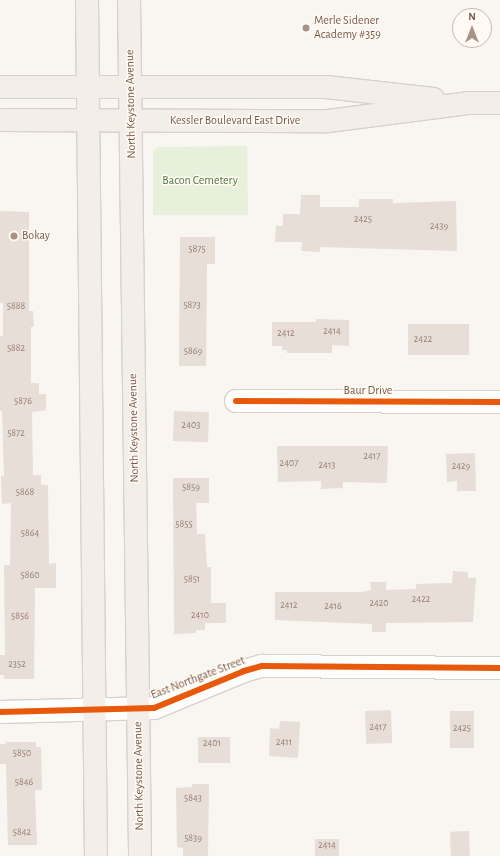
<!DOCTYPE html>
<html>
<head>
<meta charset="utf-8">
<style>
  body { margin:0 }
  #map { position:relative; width:500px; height:856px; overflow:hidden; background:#f9f5f0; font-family:"Alegreya Sans",sans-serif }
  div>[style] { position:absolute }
  .green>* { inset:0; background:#e7f0db }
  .building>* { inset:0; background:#e6ded7; transform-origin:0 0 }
  .roads { filter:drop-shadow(1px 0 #d7d1cb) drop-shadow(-1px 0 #d7d1cb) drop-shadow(0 1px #d7d1cb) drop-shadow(0 -1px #d7d1cb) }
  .minor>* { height:22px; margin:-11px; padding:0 11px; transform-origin:11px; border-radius:11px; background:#fefefd }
  .major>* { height:22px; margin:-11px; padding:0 11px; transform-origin:11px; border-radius:11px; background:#f3eee8 }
  .cycleway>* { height:6px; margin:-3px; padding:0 3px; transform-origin:3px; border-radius:3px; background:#e8590c }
  .dots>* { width:11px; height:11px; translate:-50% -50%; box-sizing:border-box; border:2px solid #fffaf3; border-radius:50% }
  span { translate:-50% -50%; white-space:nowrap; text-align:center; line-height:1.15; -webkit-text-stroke:3px #fffaf3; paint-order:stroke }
  .number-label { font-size:10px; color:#977e72 }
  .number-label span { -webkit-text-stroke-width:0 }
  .poi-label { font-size:12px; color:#7a5c4d }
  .left { translate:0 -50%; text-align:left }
  .street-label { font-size:12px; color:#7a5c4d }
  .park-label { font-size:12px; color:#537a41 }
  .north { position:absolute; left:452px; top:8px; width:40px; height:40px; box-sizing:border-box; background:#fffaf3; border:1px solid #cabbb1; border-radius:50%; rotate:0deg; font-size:11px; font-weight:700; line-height:16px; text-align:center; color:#7a5c4d }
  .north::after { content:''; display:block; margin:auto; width:14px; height:18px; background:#a69286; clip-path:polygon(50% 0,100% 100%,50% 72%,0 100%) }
</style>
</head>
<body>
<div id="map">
  <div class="green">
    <i style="clip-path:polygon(247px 146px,248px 215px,153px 215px,153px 151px,158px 147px)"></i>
  </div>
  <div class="building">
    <i style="clip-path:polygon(301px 195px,320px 195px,320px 207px,359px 207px,359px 199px,393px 199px,393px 203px,456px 201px,457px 251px,320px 247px,320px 252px,301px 251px,302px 242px,275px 242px,276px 226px,283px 226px,283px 214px,300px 214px)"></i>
    <i style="clip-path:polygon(0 211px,29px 212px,29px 311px,33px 311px,34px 327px,31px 327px,31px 383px,39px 383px,39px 394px,46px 394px,46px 410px,32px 412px,33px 475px,41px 475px,41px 485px,48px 485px,49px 564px,56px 563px,56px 588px,35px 588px,34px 679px,4px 679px,4px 675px,0 675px,0 655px,5px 655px,4px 565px,10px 565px,11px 503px,2px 504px,1px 476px,4px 476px,2px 411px,0 411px,0 336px,3px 336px,3px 303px,0 303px)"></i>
    <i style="clip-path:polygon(180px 237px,215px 237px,215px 264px,207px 264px,206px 366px,179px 366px)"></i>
    <i style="clip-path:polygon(316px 319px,349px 320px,349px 346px,332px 345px,332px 353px,287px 353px,287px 350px,282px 350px,282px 346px,272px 346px,272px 322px,316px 322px)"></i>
    <i style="left:408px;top:324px;width:61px;height:31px"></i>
    <i style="left:174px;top:411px;width:35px;height:30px;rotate:2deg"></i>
    <i style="clip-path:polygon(277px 446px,388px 446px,387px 483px,343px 482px,343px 488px,321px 489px,321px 481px,278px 482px)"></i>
    <i style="clip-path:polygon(475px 453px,476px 491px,457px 491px,457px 481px,447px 482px,446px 454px)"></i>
    <i style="clip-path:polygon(173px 478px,209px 478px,209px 503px,196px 503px,197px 534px,205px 534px,207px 567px,211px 567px,211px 603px,226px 603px,226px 623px,205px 623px,205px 630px,196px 630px,196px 633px,174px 634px)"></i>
    <i style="clip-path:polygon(453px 571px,468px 572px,468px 578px,476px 578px,473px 622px,386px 623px,386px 632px,372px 632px,372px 624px,275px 620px,275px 592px,362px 592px,371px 590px,370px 582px,386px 582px,386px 590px,416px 589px,416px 584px,452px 583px)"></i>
    <i style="left:391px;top:710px;width:33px;height:26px;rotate:88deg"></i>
    <i style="left:450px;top:711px;width:24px;height:37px"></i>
    <i style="clip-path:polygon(280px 721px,300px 722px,298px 758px,269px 756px,270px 728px,279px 729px)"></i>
    <i style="left:198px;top:737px;width:32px;height:26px"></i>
    <i style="clip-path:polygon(6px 742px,36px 742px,36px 747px,41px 747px,42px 790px,35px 790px,37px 845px,8px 845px,6px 764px,0 764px,0 744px,6px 744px)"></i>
    <i style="clip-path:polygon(192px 784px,209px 784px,208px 856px,183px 856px,183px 848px,177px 847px,176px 788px,192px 787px)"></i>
    <i style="left:469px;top:831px;width:25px;height:19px;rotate:88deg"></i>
    <i style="left:315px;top:839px;width:24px;height:17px"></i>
  </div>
  <div class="roads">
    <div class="minor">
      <i style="left:236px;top:401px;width:264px;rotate:0.2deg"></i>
      <i style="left:0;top:712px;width:154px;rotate:-1.5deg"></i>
      <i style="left:154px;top:708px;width:97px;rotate:-22.3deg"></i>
      <i style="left:244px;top:671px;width:19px;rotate:-16deg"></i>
      <i style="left:262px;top:666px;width:238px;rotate:0.5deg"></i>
    </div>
    <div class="major">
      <i style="left:87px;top:0;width:856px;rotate:89.4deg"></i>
      <i style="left:129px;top:0;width:856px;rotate:89.26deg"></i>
      <i style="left:0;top:87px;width:326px"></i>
      <i style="left:326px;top:87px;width:108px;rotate:6.4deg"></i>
      <i style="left:0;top:120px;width:328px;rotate:0.2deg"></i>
      <i style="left:328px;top:121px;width:141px;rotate:-7.3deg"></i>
      <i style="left:468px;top:103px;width:32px"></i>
    </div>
  </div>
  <div class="cycleway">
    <i style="left:236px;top:401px;width:264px;rotate:0.2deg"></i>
    <i style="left:0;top:712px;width:154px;rotate:-1.5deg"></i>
    <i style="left:154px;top:708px;width:97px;rotate:-22.3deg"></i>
    <i style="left:244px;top:671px;width:19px;rotate:-16deg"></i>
    <i style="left:262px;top:666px;width:238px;rotate:0.5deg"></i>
  </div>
  <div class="dots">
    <i style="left:306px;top:28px;background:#a69286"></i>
    <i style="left:14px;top:236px;background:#a69286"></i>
  </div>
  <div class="number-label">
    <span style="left:363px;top:220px">2425</span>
    <span style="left:439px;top:227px">2439</span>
    <span style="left:197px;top:250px">5875</span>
    <span style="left:192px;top:306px">5873</span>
    <span style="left:16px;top:307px">5888</span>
    <span style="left:332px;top:332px">2414</span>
    <span style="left:286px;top:334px">2412</span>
    <span style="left:423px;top:340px">2422</span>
    <span style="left:16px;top:349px">5882</span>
    <span style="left:193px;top:352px">5869</span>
    <span style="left:23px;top:402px">5876</span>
    <span style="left:191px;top:426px">2403</span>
    <span style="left:16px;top:434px">5872</span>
    <span style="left:372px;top:457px">2417</span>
    <span style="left:289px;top:464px">2407</span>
    <span style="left:327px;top:466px">2413</span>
    <span style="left:461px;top:467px">2429</span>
    <span style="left:191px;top:488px">5859</span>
    <span style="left:25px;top:493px">5868</span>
    <span style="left:184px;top:525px">5855</span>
    <span style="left:30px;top:534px">5864</span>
    <span style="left:30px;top:576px">5860</span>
    <span style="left:192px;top:580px">5851</span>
    <span style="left:421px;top:600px">2422</span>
    <span style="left:379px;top:604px">2420</span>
    <span style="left:289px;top:606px">2412</span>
    <span style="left:333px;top:607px">2416</span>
    <span style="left:200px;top:616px">2410</span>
    <span style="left:20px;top:617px">5856</span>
    <span style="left:17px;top:665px">2352</span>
    <span style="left:378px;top:728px">2417</span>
    <span style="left:462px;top:729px">2425</span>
    <span style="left:284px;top:743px">2411</span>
    <span style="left:212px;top:744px">2401</span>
    <span style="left:22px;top:754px">5850</span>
    <span style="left:24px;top:783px">5846</span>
    <span style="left:193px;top:799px">5843</span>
    <span style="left:22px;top:833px">5842</span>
    <span style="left:193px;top:839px">5839</span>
    <span style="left:327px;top:846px">2414</span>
  </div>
  <div class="poi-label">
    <span class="left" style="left:314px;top:28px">Merle Sidener<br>Academy #359</span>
    <span class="left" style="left:22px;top:236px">Bokay</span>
  </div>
  <div class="street-label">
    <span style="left:131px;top:104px;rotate:-91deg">North Keystone Avenue</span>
    <span style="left:235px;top:121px">Kessler Boulevard East Drive</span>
    <span style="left:368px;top:391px">Baur Drive</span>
    <span style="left:134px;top:428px;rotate:-91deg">North Keystone Avenue</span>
    <span style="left:198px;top:678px;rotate:-21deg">East Northgate Street</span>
    <span style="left:139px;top:776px;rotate:-91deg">North Keystone Avenue</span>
  </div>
  <div class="park-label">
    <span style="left:200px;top:181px">Bacon Cemetery</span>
  </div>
  <div class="north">N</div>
</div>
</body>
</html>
